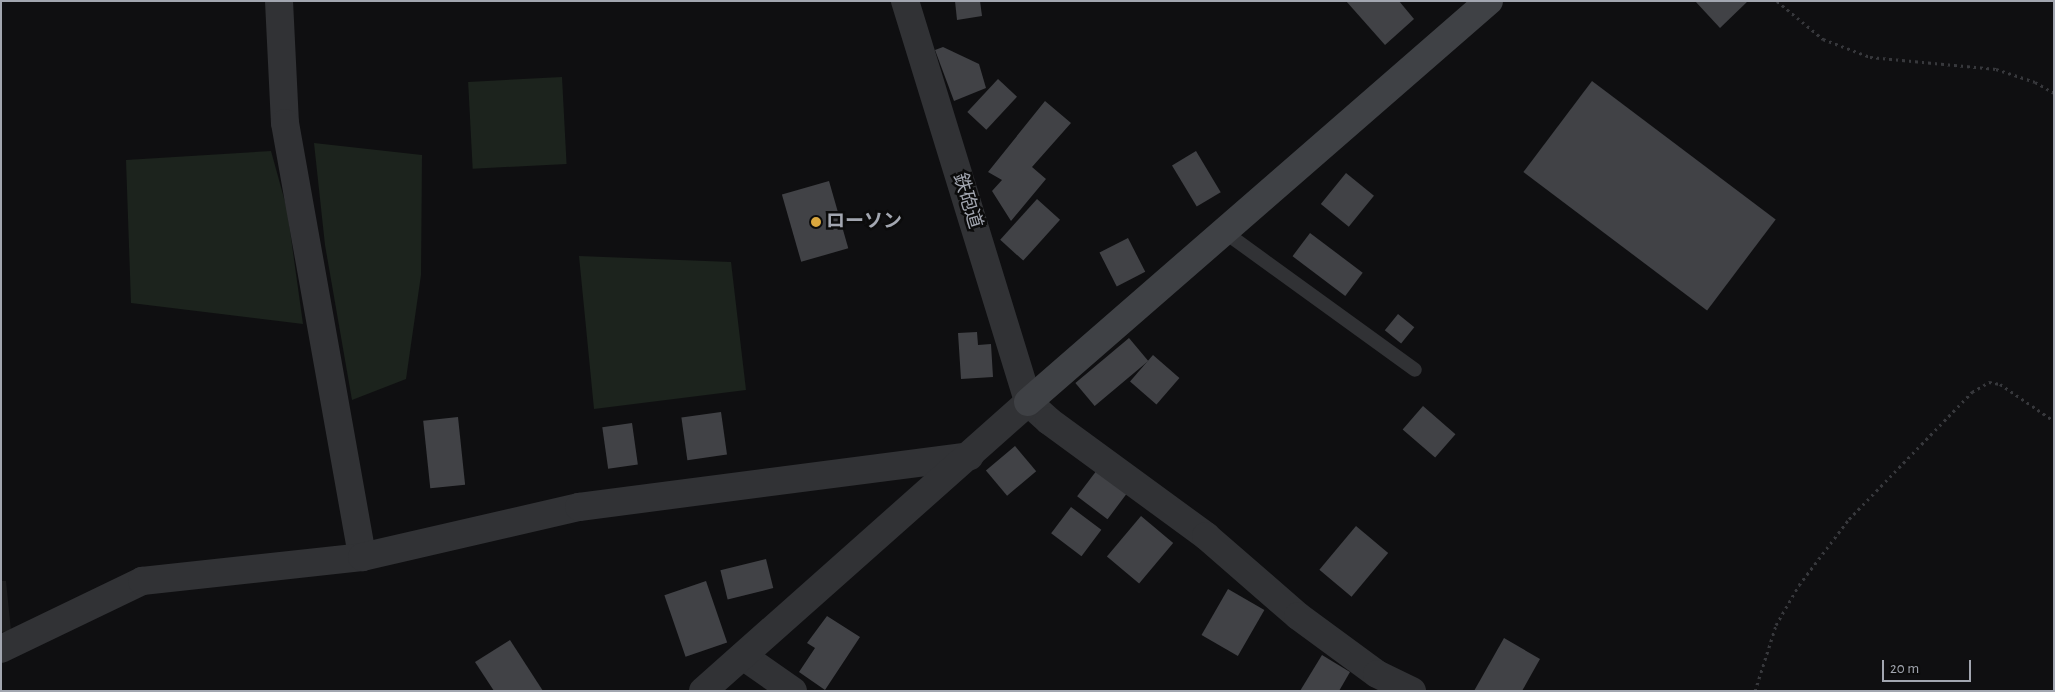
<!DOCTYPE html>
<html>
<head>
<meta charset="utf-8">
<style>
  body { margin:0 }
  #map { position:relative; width:2055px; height:692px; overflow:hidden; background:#0f0f11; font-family:"Alegreya Sans","Noto Sans JP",sans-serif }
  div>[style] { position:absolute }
  .built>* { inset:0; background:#1c1c1d }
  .green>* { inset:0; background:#1c231d; transform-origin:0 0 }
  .building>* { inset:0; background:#414246; transform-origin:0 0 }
  .path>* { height:3px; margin-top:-1.5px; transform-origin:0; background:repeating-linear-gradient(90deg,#37383c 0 2.5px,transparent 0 6.5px) }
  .lane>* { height:14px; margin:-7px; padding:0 7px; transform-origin:7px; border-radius:7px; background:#313235 }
  .street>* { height:28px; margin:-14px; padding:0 14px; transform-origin:14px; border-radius:14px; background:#313235 }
  .secondary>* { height:28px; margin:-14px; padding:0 14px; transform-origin:14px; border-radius:14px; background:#3f4145 }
  .dots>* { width:14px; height:14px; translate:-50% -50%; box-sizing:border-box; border:2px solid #0b0b0b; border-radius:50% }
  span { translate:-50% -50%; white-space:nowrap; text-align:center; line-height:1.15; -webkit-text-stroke:5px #0b0b0b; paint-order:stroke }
  .street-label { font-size:19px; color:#a2a6b0 }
  .poi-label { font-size:19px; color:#a2a6b0; font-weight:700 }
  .left { translate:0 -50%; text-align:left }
  .frame { position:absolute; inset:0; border:2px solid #a2a6b0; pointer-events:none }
  .scale { position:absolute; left:1882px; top:660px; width:89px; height:22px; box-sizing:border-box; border:2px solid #a2a6b0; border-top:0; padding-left:6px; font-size:15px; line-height:18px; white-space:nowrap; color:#a2a6b0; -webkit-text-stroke:4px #0b0b0b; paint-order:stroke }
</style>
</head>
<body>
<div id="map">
  <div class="built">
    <i style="clip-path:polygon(1px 581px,6px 581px,11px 631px,1px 632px)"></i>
  </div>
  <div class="green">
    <i style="left:562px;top:77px;width:87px;height:94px;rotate:87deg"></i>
    <i style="clip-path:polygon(314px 143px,422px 155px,421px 275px,406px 379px,352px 400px,325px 245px)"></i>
    <i style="clip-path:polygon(271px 151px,287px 209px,303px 324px,131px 303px,126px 160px)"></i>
    <i style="clip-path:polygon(579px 256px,731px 262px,746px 390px,594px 409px)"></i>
  </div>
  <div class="building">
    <i style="clip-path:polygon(955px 1px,980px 1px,982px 16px,957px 20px)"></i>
    <i style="clip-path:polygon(1346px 1px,1399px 1px,1414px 19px,1385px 45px)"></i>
    <i style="clip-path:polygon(1695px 1px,1748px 1px,1720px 28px)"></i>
    <i style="clip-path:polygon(943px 47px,979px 64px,986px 88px,954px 101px,935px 50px)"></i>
    <i style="left:998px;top:79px;width:26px;height:45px;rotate:43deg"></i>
    <i style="left:1592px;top:81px;width:230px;height:114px;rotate:37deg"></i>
    <i style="clip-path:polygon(1045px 101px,1071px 123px,1032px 167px,1046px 179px,1011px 221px,992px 191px,1002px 180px,988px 172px)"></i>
    <i style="left:1196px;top:151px;width:48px;height:28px;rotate:59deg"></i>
    <i style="left:1346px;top:173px;width:36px;height:40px;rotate:39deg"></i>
    <i style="left:829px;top:181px;width:70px;height:49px;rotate:74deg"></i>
    <i style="left:1037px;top:199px;width:31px;height:55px;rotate:42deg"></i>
    <i style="left:1310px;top:233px;width:66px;height:29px;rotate:37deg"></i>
    <i style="left:1128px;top:238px;width:38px;height:32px;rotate:63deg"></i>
    <i style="left:1398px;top:314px;width:21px;height:21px;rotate:39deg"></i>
    <i style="clip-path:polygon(977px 332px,978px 345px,991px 344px,993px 377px,961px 379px,958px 333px)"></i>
    <i style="left:1129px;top:338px;width:30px;height:70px;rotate:50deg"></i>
    <i style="left:1153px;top:355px;width:35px;height:35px;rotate:41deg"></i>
    <i style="left:1423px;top:406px;width:43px;height:31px;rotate:41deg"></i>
    <i style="left:721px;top:412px;width:43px;height:40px;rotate:82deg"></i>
    <i style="left:458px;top:417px;width:68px;height:35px;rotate:84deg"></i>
    <i style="left:632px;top:423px;width:42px;height:30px;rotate:82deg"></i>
    <i style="left:1015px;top:446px;width:33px;height:38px;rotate:50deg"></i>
    <i style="left:1097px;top:470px;width:38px;height:33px;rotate:37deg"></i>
    <i style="left:1071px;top:507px;width:38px;height:33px;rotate:37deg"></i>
    <i style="left:1141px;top:516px;width:42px;height:53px;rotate:40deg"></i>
    <i style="left:1356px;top:526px;width:42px;height:57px;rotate:40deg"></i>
    <i style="left:766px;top:559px;width:30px;height:47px;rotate:76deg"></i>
    <i style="left:706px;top:581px;width:65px;height:44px;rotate:71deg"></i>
    <i style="left:1228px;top:589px;width:42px;height:53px;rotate:30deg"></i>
    <i style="clip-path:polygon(827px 616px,860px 637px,825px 690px,799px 672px,815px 648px,807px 643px)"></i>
    <i style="clip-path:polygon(1504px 638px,1540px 659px,1522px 691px,1474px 691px)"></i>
    <i style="clip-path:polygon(510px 640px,543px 691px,494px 691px,475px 662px)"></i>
    <i style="clip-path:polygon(1322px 655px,1350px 672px,1339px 691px,1300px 691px)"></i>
  </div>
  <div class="path">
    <i style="left:1777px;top:1px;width:60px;rotate:39.6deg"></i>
    <i style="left:1823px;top:39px;width:50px;rotate:21deg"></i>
    <i style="left:1870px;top:57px;width:127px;rotate:5.4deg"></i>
    <i style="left:1996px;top:69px;width:41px;rotate:18.4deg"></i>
    <i style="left:2035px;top:82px;width:22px;rotate:30deg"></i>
    <i style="left:1755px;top:691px;width:69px;rotate:-72.3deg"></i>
    <i style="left:1776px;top:625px;width:46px;rotate:-60.1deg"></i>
    <i style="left:1799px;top:585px;width:83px;rotate:-52.9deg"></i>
    <i style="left:1849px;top:519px;width:177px;rotate:-45.9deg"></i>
    <i style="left:1972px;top:392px;width:20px;rotate:-30deg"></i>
    <i style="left:1989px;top:382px;width:11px;rotate:10deg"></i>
    <i style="left:2000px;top:384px;width:65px;rotate:34.4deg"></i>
  </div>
  <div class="lane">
    <i style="left:1226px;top:233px;width:233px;rotate:35.9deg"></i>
  </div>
  <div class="street">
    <i style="left:279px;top:1px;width:122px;rotate:87.2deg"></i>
    <i style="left:285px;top:123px;width:441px;rotate:79.9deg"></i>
    <i style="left:905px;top:1px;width:419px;rotate:72.9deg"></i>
    <i style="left:1028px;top:402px;width:28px;rotate:42deg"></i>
    <i style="left:1049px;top:421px;width:195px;rotate:36.2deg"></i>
    <i style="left:1206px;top:536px;width:122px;rotate:41deg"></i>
    <i style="left:1298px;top:616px;width:98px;rotate:36.3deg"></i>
    <i style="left:1377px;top:674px;width:39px;rotate:26deg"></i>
    <i style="left:1px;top:649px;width:157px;rotate:-25.7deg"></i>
    <i style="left:142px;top:581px;width:221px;rotate:-6.2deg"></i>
    <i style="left:362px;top:557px;width:223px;rotate:-13deg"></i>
    <i style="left:579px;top:507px;width:394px;rotate:-7.4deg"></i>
    <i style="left:743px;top:656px;width:61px;rotate:35deg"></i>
    <i style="left:703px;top:691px;width:435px;rotate:-41.6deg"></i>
  </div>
  <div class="secondary">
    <i style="left:1028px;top:402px;width:611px;rotate:-41.02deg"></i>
  </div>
  <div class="dots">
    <i style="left:816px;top:222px;background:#daa73e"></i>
  </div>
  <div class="street-label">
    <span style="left:967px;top:201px;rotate:73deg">鉄砲道</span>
  </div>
  <div class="poi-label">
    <span class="left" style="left:826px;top:222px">ローソン</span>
  </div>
  <div class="frame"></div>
  <div class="scale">20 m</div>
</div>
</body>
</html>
